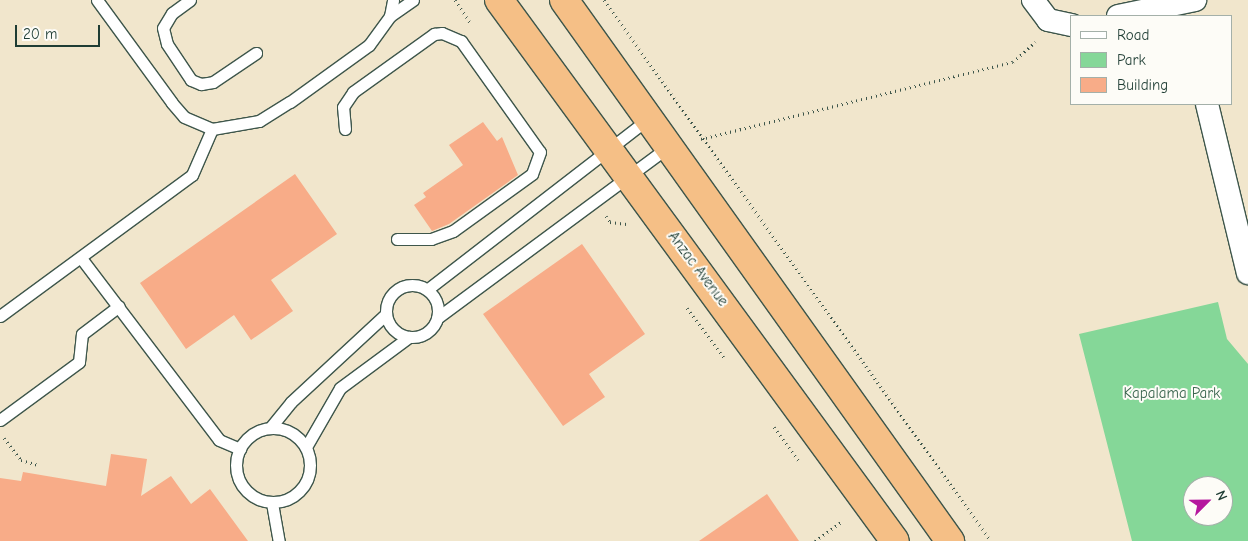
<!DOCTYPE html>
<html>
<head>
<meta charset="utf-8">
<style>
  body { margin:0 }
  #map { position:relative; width:1248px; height:541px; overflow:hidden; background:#f1e6cc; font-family:"Comic Neue",sans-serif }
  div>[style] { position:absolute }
  .green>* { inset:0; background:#85d798 }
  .building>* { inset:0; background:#f8ac88 }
  .path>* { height:3px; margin-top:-1.5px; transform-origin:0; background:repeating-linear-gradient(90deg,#3e564b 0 1px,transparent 0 5px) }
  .roads { filter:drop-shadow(1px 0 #3e564b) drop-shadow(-1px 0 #3e564b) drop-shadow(0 1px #3e564b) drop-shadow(0 -1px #3e564b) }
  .service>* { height:11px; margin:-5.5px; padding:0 5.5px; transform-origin:5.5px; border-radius:5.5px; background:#fff }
  .service>.ring { margin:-5.5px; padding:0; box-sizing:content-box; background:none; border:11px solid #fff; border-radius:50% }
  .minor>* { height:22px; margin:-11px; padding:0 11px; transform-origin:11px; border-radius:11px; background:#fff }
  .trunk>* { height:28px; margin:-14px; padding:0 14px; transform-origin:14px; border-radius:14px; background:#f5bf86 }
  span { translate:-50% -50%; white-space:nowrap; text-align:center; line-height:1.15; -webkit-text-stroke:4px #fdfcf7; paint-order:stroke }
  .street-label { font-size:15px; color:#1f3d34 }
  .park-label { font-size:15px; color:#38644d }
  .legend { position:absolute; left:1070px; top:15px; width:162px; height:90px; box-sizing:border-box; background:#fdfcf7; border:1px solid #a4b0a9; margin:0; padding:6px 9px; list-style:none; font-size:15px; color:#1f3d34 }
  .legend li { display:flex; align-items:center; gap:10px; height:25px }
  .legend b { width:25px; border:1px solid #a4b0a9 }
  .north { position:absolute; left:1183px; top:476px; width:50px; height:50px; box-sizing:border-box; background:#fdfcf7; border:1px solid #a4b0a9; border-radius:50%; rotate:67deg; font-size:14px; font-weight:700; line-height:20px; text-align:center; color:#1f3d34 }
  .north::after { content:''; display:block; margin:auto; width:18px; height:22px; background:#b5179e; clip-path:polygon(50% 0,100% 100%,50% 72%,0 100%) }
  .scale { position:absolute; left:15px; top:25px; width:85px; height:22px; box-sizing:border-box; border:2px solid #1f3d34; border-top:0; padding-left:6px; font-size:15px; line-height:18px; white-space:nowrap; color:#1f3d34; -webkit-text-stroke:4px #fdfcf7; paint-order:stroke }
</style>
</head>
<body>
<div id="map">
  <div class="green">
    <i style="clip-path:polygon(evenodd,1218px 302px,1227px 339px,1248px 364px,1248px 541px,1132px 541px,1079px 334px,1218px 302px,1193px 486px,1223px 486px,1223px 516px,1193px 516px,1193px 486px)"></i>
  </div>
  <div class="building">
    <i style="clip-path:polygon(483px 122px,497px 141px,502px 137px,518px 175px,449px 224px,432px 231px,414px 205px,426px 197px,423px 193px,463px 165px,449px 145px)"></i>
    <i style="clip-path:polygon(295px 174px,337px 234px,271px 280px,293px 311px,251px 340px,234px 315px,186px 349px,140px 283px)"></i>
    <i style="clip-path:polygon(582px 244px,645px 334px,589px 374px,605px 397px,563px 426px,483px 314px)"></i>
    <i style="clip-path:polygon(111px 454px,147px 459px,141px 496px,171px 476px,191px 504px,210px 489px,248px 541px,0 541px,0 478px,21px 481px,23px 472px,106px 486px)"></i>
    <i style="clip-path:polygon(767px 494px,799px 541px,699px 541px)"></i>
  </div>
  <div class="path">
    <i style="left:455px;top:0;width:27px;rotate:56deg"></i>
    <i style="left:604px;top:0;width:665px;rotate:54.42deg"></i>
    <i style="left:701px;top:139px;width:321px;rotate:-13.9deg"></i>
    <i style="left:1013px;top:62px;width:30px;rotate:-42deg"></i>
    <i style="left:606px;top:216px;width:7px;rotate:56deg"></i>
    <i style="left:610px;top:222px;width:17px;rotate:7deg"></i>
    <i style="left:687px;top:308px;width:64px;rotate:53.3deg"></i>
    <i style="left:774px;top:427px;width:41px;rotate:54deg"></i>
    <i style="left:4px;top:438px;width:28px;rotate:52deg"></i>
    <i style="left:21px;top:460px;width:19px;rotate:16deg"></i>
    <i style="left:815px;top:541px;width:34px;rotate:-36deg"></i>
  </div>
  <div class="roads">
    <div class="service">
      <i style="left:97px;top:0;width:127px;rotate:53.9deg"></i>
      <i style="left:172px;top:103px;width:18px;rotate:49deg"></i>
      <i style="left:184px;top:117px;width:30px;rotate:23deg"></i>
      <i style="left:212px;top:129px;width:48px;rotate:-9.7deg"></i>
      <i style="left:259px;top:121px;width:36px;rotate:-32deg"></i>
      <i style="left:290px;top:102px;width:97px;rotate:-35.8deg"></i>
      <i style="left:369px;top:45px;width:36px;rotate:-54deg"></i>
      <i style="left:390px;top:16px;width:16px;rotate:-79deg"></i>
      <i style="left:190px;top:0;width:22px;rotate:144deg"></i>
      <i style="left:172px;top:13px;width:17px;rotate:121deg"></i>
      <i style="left:163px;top:28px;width:16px;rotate:76deg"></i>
      <i style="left:167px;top:44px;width:43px;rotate:56.3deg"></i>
      <i style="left:191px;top:80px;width:11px;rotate:22deg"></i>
      <i style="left:201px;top:84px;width:12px;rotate:-9deg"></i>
      <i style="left:213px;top:82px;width:52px;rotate:-34deg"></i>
      <i style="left:390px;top:16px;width:28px;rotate:-35deg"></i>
      <i style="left:345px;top:129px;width:22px;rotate:-95deg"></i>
      <i style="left:343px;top:107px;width:18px;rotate:-56deg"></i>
      <i style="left:353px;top:92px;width:100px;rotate:-35.6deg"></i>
      <i style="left:434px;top:34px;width:8px;rotate:-7deg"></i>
      <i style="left:442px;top:33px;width:21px;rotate:23deg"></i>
      <i style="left:461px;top:41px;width:136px;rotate:54.6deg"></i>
      <i style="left:540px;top:152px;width:23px;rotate:110deg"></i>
      <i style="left:532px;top:174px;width:97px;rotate:144.2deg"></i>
      <i style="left:453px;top:231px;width:23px;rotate:160deg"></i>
      <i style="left:431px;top:239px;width:34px;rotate:180deg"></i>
      <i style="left:81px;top:258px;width:228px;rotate:52.8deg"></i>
      <i style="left:219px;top:440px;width:23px;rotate:23deg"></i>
      <i class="ring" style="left:386px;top:285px;width:41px;height:41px"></i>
      <i style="left:428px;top:289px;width:278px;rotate:-37.7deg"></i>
      <i style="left:0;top:316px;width:238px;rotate:-36.3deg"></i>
      <i style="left:192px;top:175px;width:50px;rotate:-66.5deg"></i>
      <i style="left:437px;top:318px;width:287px;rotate:-36.5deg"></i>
      <i style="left:0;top:420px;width:98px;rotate:-36.3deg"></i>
      <i style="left:79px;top:362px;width:28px;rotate:-84deg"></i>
      <i style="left:82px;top:334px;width:46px;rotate:-37.1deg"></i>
      <i class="ring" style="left:236px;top:428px;width:63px;height:63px"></i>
      <i style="left:270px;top:428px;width:33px;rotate:-51deg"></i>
      <i style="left:291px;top:402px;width:129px;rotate:-42.8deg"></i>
      <i style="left:306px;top:447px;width:68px;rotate:-60deg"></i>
      <i style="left:340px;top:388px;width:86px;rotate:-36.5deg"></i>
      <i style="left:272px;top:503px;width:39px;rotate:80deg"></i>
    </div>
    <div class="minor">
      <i style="left:1033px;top:0;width:25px;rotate:53deg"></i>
      <i style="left:1048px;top:20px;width:25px;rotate:12deg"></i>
      <i style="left:1118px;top:16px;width:79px;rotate:-11.7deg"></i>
      <i style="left:1207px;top:104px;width:174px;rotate:76.4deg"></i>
    </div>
    <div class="trunk">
      <i style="left:499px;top:0;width:670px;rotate:53.8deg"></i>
      <i style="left:564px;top:0;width:665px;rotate:54.49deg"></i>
    </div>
  </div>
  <div class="street-label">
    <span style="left:698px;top:269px;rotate:53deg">Anzac Avenue</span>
  </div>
  <div class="park-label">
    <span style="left:1172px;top:394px">Kapalama Park</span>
  </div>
  <ul class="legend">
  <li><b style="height:6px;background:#fff"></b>Road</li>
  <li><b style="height:14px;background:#85d798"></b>Park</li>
  <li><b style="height:14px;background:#f8ac88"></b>Building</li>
  </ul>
  <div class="north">N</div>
  <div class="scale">20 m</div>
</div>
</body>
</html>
